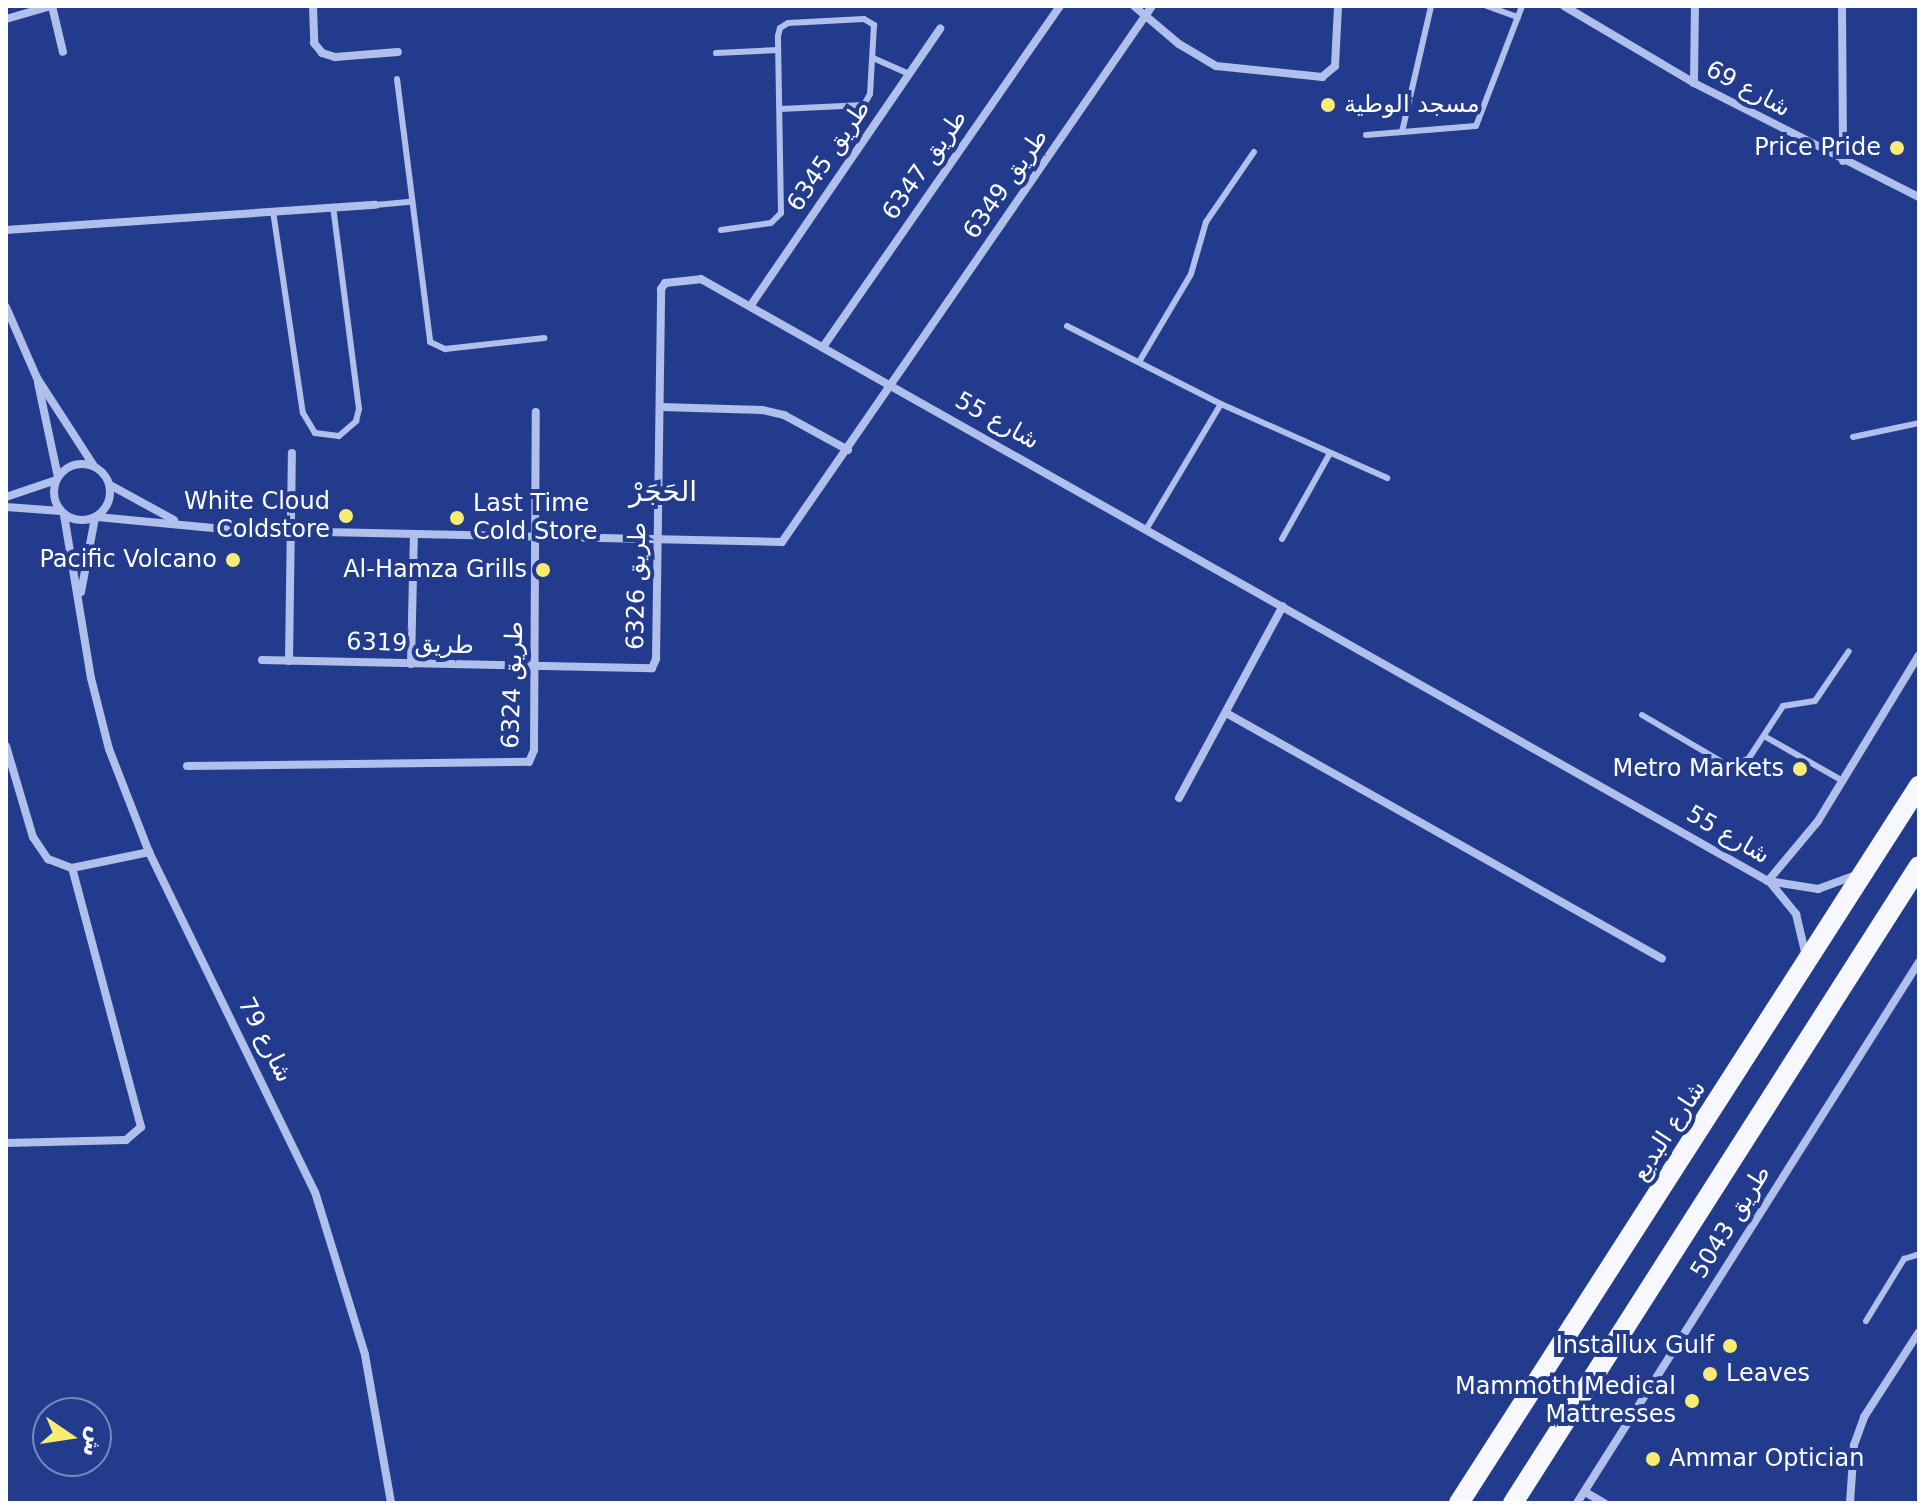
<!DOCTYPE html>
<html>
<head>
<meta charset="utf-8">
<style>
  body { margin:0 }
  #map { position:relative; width:1925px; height:1509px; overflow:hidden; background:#223b8d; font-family:"DejaVu Sans",Cairo,sans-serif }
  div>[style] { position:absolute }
  .service>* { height:6px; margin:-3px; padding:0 3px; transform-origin:3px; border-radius:3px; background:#b1bfec }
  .minor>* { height:8px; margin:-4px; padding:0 4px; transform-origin:4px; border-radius:4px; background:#b1bfec }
  .minor>.ring { margin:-4px; padding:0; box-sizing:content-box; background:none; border:8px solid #b1bfec; border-radius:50% }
  .primary>* { height:20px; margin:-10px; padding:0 10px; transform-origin:10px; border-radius:10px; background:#f6f7ff }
  .dots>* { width:22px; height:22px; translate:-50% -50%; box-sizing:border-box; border:4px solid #223b8d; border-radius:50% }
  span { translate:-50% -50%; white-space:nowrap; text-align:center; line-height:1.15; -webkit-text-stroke:8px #223b8d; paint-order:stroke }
  .street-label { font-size:24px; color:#fff }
  .poi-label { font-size:24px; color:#fff }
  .left { translate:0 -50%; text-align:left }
  .right { translate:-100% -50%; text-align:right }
  .quarter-label { font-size:28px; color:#fff }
  .frame { position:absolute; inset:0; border:8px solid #fff; pointer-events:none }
  .north { position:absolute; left:32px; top:1397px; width:80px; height:80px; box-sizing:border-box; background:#223b8d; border:2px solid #7a89bb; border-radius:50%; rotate:103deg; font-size:22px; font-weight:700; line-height:32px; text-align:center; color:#fff }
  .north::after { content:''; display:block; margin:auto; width:28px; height:36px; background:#f8ec72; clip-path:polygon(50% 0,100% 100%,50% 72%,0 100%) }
</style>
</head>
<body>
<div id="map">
  <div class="service">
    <i style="left:1487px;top:6px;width:33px;rotate:20deg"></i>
    <i style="left:716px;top:53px;width:62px;rotate:-2.8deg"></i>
    <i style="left:873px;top:58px;width:39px;rotate:24deg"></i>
    <i style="left:397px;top:79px;width:265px;rotate:82.8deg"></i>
    <i style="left:430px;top:342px;width:17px;rotate:25deg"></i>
    <i style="left:445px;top:349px;width:100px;rotate:-6.3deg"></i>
    <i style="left:1402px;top:132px;width:129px;rotate:-77deg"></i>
    <i style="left:1366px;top:135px;width:110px;rotate:-4.7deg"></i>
    <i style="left:1476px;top:126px;width:129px;rotate:-69deg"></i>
    <i style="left:375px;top:205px;width:36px;rotate:-5deg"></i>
    <i style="left:273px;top:211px;width:204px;rotate:81.6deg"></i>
    <i style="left:303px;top:413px;width:23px;rotate:59deg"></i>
    <i style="left:315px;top:433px;width:24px;rotate:7deg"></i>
    <i style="left:339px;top:436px;width:23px;rotate:-41deg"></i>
    <i style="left:356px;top:421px;width:12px;rotate:-76deg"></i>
    <i style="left:359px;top:409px;width:204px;rotate:-97.3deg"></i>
    <i style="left:721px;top:230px;width:50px;rotate:-8deg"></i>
    <i style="left:771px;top:223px;width:14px;rotate:-45deg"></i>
    <i style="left:781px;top:213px;width:177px;rotate:-91deg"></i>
    <i style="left:778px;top:36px;width:8px;rotate:-76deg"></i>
    <i style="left:780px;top:28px;width:9px;rotate:-32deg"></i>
    <i style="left:788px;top:23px;width:76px;rotate:-3deg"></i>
    <i style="left:864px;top:19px;width:12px;rotate:31deg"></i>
    <i style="left:874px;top:25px;width:69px;rotate:93.3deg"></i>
    <i style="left:870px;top:94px;width:13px;rotate:119deg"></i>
    <i style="left:864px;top:105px;width:84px;rotate:177.3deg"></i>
    <i style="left:1067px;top:326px;width:173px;rotate:26.9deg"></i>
    <i style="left:1221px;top:404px;width:182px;rotate:24deg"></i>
    <i style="left:1139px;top:362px;width:102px;rotate:-59.4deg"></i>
    <i style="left:1191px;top:274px;width:54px;rotate:-73.9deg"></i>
    <i style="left:1206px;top:222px;width:85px;rotate:-55.6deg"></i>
    <i style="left:1853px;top:437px;width:67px;rotate:-12deg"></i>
    <i style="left:1147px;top:528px;width:144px;rotate:-59.2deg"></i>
    <i style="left:1282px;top:539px;width:98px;rotate:-60.8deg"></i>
    <i style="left:1642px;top:715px;width:93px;rotate:30.4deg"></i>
    <i style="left:1722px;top:762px;width:14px;rotate:12deg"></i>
    <i style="left:1736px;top:765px;width:15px;rotate:-28deg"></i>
    <i style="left:1749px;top:758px;width:62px;rotate:-56.8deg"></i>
    <i style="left:1783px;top:706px;width:32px;rotate:-9deg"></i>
    <i style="left:1815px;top:701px;width:60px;rotate:-55.8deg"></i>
    <i style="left:1764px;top:736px;width:91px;rotate:29.7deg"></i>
    <i style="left:1866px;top:1321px;width:73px;rotate:-58.5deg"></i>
    <i style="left:1904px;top:1259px;width:16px;rotate:-18deg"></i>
  </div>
  <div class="minor">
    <i style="left:52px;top:6px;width:47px;rotate:76.6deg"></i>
    <i style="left:313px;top:6px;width:37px;rotate:88deg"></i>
    <i style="left:314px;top:43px;width:13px;rotate:51deg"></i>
    <i style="left:322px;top:53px;width:14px;rotate:17deg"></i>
    <i style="left:335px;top:57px;width:63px;rotate:-4.5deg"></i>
    <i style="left:1134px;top:6px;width:59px;rotate:40.2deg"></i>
    <i style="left:1179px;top:44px;width:43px;rotate:30.7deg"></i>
    <i style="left:1216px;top:66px;width:107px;rotate:5.9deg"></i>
    <i style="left:1322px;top:77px;width:17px;rotate:-40deg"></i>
    <i style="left:1335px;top:66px;width:60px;rotate:-87.1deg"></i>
    <i style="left:1564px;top:6px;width:151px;rotate:30.6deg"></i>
    <i style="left:1694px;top:83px;width:252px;rotate:26.9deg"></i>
    <i style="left:1842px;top:6px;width:155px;rotate:89.6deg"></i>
    <i style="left:6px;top:19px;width:47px;rotate:-16.1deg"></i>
    <i style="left:1694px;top:83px;width:77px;rotate:-89.3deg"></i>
    <i style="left:6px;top:230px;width:370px;rotate:-3.9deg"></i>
    <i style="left:751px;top:305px;width:335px;rotate:-55.6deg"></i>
    <i style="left:6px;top:307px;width:77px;rotate:66.4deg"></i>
    <i style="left:37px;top:378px;width:105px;rotate:57.1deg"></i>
    <i style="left:823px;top:347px;width:415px;rotate:-55.2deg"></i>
    <i style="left:38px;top:383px;width:96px;rotate:78deg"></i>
    <i style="left:661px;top:407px;width:101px;rotate:1.7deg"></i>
    <i style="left:762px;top:410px;width:23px;rotate:13deg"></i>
    <i style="left:784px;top:415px;width:73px;rotate:28.7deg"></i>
    <i class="ring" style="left:54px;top:464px;width:48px;height:48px"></i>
    <i style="left:110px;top:485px;width:73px;rotate:28.7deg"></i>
    <i style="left:6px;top:497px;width:53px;rotate:-18.8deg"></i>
    <i style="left:6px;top:507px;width:55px;rotate:4.2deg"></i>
    <i style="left:64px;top:515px;width:165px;rotate:80.6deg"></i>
    <i style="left:91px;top:678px;width:73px;rotate:75.8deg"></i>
    <i style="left:109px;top:749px;width:110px;rotate:68.8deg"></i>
    <i style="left:149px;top:852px;width:378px;rotate:64deg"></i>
    <i style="left:315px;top:1192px;width:170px;rotate:72.9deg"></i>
    <i style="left:365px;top:1355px;width:150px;rotate:80deg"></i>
    <i style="left:97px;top:517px;width:138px;rotate:5.4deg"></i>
    <i style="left:234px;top:530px;width:548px;rotate:1.25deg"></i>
    <i style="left:782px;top:542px;width:651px;rotate:-55.38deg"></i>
    <i style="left:81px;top:592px;width:75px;rotate:-79.3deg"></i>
    <i style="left:262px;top:660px;width:390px;rotate:1.2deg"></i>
    <i style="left:652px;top:668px;width:10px;rotate:-66deg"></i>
    <i style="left:656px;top:659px;width:370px;rotate:-89.2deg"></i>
    <i style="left:661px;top:289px;width:7px;rotate:-56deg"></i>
    <i style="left:665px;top:283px;width:36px;rotate:-6deg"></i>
    <i style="left:701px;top:279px;width:1225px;rotate:29.43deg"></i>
    <i style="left:1768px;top:881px;width:51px;rotate:9.1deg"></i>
    <i style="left:1818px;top:889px;width:40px;rotate:-20.2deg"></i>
    <i style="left:289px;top:661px;width:208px;rotate:-89.2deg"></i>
    <i style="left:411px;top:664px;width:129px;rotate:-88.7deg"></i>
    <i style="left:1228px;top:714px;width:498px;rotate:29.4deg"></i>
    <i style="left:6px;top:746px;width:95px;rotate:73.5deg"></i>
    <i style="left:33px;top:837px;width:27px;rotate:56deg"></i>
    <i style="left:48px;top:859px;width:26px;rotate:21deg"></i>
    <i style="left:72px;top:868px;width:79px;rotate:-11.7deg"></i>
    <i style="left:187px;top:766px;width:342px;rotate:-0.7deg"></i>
    <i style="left:529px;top:762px;width:13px;rotate:-67deg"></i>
    <i style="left:534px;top:750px;width:338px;rotate:-89.7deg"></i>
    <i style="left:1179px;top:798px;width:218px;rotate:-61.6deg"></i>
    <i style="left:1768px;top:881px;width:78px;rotate:-50.2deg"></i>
    <i style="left:1818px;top:821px;width:194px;rotate:-58.7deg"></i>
    <i style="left:1769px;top:881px;width:43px;rotate:50.7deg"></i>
    <i style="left:1796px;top:914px;width:43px;rotate:76.6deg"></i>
    <i style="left:6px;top:1143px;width:120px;rotate:-1.4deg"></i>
    <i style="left:126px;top:1140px;width:20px;rotate:-41deg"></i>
    <i style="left:141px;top:1127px;width:268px;rotate:-104.9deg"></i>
    <i style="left:1585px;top:1492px;width:22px;rotate:30deg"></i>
    <i style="left:1577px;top:1503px;width:640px;rotate:-57.7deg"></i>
    <i style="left:1850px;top:1503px;width:58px;rotate:-86.1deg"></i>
    <i style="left:1854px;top:1445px;width:30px;rotate:-70deg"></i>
    <i style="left:1864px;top:1417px;width:101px;rotate:-57.1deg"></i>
  </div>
  <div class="primary">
    <i style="left:1459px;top:1503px;width:852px;rotate:-57.32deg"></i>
    <i style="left:1513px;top:1503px;width:755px;rotate:-57.49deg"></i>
  </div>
  <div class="dots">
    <i style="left:1328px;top:105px;background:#f8ec72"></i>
    <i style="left:1897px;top:148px;background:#f8ec72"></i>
    <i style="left:346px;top:516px;background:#f8ec72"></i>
    <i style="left:457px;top:518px;background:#f8ec72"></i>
    <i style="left:233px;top:560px;background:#f8ec72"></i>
    <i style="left:543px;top:570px;background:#f8ec72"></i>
    <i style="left:1800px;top:769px;background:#f8ec72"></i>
    <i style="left:1730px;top:1346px;background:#f8ec72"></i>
    <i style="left:1710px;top:1374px;background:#f8ec72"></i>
    <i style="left:1692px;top:1401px;background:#f8ec72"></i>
    <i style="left:1653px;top:1459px;background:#f8ec72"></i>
  </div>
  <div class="street-label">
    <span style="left:1748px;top:89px;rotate:28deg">شارع 69</span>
    <span style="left:829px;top:156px;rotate:-56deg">طريق 6345</span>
    <span style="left:925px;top:165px;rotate:-55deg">طريق 6347</span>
    <span style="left:1006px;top:184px;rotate:-55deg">طريق 6349</span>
    <span style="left:997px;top:421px;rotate:29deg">شارع 55</span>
    <span style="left:637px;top:586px;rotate:-89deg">طريق 6326</span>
    <span style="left:410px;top:644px;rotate:2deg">طريق 6319</span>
    <span style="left:513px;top:685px;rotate:-88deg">طريق 6324</span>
    <span style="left:1728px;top:835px;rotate:30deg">شارع 55</span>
    <span style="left:265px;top:1040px;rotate:63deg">شارع 79</span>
    <span style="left:1669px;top:1131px;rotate:-57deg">شارع البديع</span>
    <span style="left:1731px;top:1222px;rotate:-58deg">طريق 5043</span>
  </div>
  <div class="poi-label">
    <span class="left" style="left:1344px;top:105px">مسجد الوطية</span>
    <span class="right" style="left:1881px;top:148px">Price Pride</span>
    <span class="right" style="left:330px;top:516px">White Cloud<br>Coldstore</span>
    <span class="left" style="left:473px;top:518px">Last Time<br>Cold Store</span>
    <span class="right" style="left:217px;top:560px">Pacific Volcano</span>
    <span class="right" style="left:527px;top:570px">Al-Hamza Grills</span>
    <span class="right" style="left:1784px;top:769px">Metro Markets</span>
    <span class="right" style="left:1714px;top:1346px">Installux Gulf</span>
    <span class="left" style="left:1726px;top:1374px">Leaves</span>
    <span class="right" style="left:1676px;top:1401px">Mammoth Medical<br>Mattresses</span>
    <span class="left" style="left:1669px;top:1459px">Ammar Optician</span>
  </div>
  <div class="quarter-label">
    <span style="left:663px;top:492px">الحَجَرْ</span>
  </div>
  <div class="frame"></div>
  <div class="north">ش</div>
</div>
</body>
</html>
